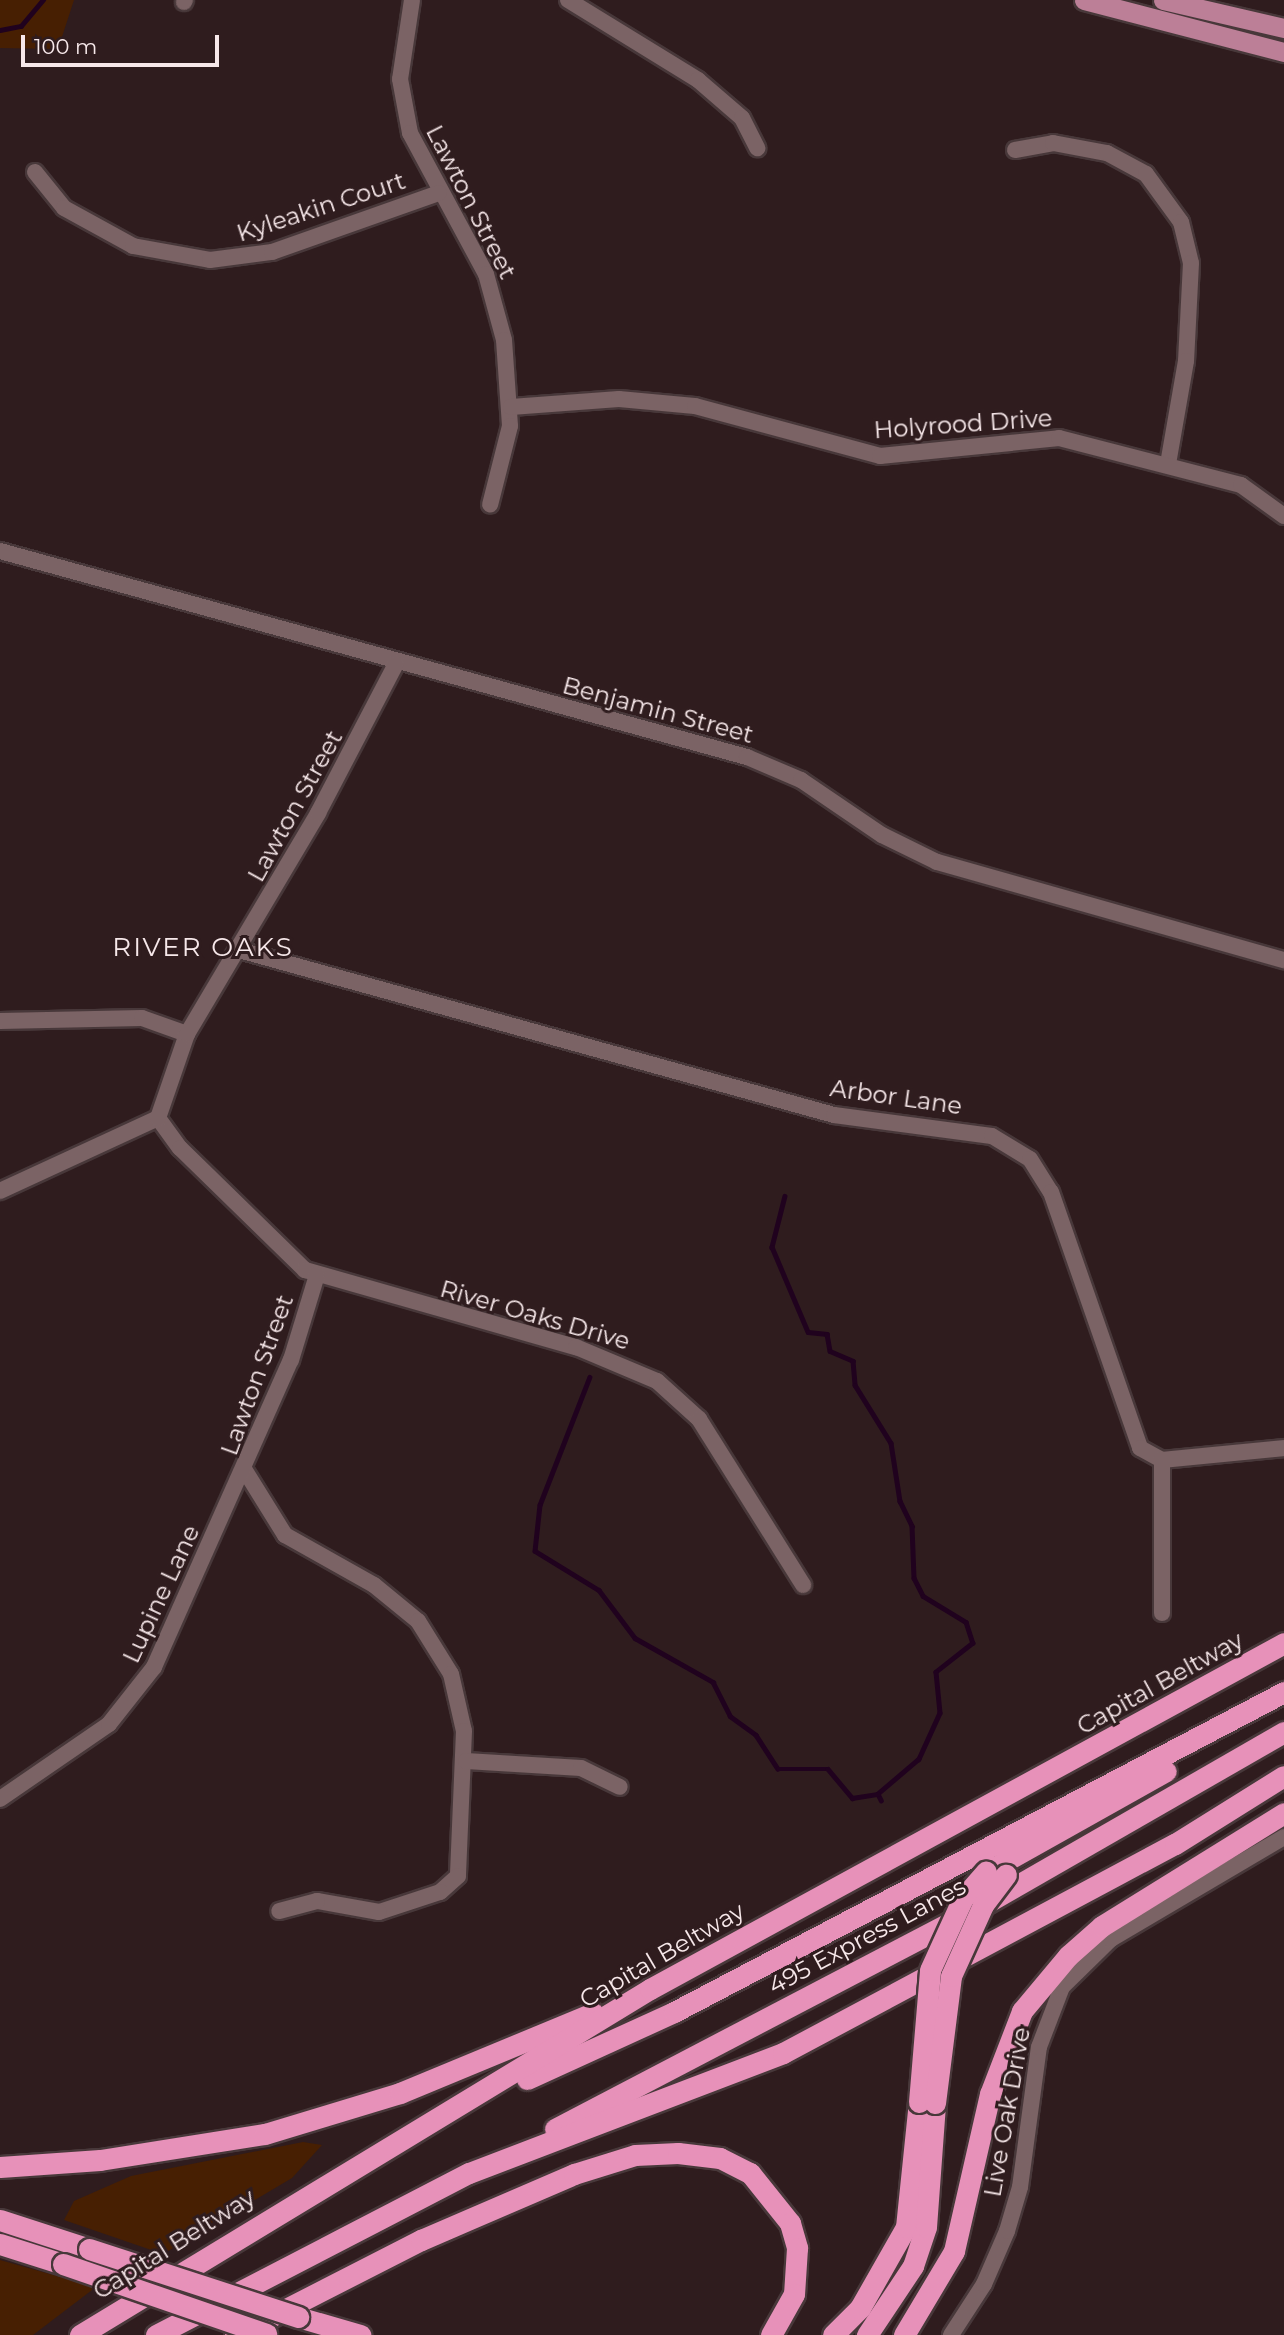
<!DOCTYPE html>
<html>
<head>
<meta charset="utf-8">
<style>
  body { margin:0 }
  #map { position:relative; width:1284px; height:2335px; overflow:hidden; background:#2f1c1e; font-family:Montserrat,sans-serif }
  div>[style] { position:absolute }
  .green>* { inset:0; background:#471f02 }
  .stream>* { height:4.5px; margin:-2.25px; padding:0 2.25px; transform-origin:2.25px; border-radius:2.25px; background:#20021e }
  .roads { filter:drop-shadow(2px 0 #48383a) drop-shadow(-2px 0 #48383a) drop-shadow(0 2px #48383a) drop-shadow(0 -2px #48383a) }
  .minor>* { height:16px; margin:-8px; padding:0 8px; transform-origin:8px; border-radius:8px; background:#7b6365 }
  .primary>* { height:19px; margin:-9.5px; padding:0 9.5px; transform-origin:9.5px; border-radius:9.5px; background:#bc7f97 }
  .motorway>* { height:21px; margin:-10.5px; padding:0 10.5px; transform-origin:10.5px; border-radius:10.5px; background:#e791b9 }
  .bridges { filter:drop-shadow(2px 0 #48383a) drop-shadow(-2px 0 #48383a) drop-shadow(0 2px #48383a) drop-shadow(0 -2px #48383a) }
  .motorway-bridge>* { height:21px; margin:-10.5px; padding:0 10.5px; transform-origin:10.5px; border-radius:10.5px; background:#e791b9 }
  span { translate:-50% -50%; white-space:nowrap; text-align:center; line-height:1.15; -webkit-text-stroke:6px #2f1c1e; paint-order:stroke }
  .street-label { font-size:24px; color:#f7e8ea }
  .neighbourhood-label { font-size:26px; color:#f7e8ea; letter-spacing:2px }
  .scale { position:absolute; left:21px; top:35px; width:198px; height:32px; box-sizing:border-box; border:4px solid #f7e8ea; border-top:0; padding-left:9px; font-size:21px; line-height:24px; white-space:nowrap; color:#f7e8ea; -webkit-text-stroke:5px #2f1c1e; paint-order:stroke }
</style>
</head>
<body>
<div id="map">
  <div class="green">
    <i style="clip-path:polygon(0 0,74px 0,58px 49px,0 48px)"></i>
    <i style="clip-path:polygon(303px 2142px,322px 2145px,292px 2178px,163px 2254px,64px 2220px,74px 2201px,131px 2176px)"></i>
    <i style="clip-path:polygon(0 2260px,96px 2287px,33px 2335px,0 2335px)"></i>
  </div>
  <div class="stream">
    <i style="left:0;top:30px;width:21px;rotate:-11deg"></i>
    <i style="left:21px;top:26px;width:34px;rotate:-50deg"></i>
    <i style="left:785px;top:1196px;width:53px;rotate:104.3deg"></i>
    <i style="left:772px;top:1247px;width:92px;rotate:67deg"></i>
    <i style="left:808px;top:1332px;width:19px;rotate:6deg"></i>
    <i style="left:827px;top:1334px;width:17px;rotate:80deg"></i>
    <i style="left:830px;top:1351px;width:25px;rotate:23deg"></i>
    <i style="left:853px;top:1361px;width:24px;rotate:85deg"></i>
    <i style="left:855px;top:1385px;width:68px;rotate:58.2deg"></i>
    <i style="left:891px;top:1443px;width:59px;rotate:81.2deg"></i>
    <i style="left:900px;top:1501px;width:28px;rotate:64deg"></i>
    <i style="left:912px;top:1526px;width:52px;rotate:87.8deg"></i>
    <i style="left:914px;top:1578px;width:20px;rotate:63deg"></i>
    <i style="left:923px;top:1596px;width:50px;rotate:31.2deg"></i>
    <i style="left:966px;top:1622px;width:22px;rotate:72deg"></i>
    <i style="left:973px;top:1643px;width:47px;rotate:141.9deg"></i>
    <i style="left:936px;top:1672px;width:41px;rotate:84.4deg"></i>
    <i style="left:940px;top:1713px;width:51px;rotate:114.5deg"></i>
    <i style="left:919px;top:1759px;width:54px;rotate:139.5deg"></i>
    <i style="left:878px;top:1794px;width:7px;rotate:63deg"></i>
    <i style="left:590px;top:1377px;width:137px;rotate:111.3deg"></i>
    <i style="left:540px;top:1505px;width:46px;rotate:96.2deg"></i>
    <i style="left:535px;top:1551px;width:75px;rotate:31.4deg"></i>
    <i style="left:599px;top:1590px;width:60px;rotate:53.1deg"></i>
    <i style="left:635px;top:1638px;width:90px;rotate:29.4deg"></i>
    <i style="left:713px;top:1682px;width:38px;rotate:63deg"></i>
    <i style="left:730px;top:1716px;width:32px;rotate:36deg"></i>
    <i style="left:756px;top:1735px;width:40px;rotate:57.1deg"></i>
    <i style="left:778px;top:1769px;width:50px"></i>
    <i style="left:828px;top:1769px;width:38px;rotate:50deg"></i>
    <i style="left:852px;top:1798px;width:26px;rotate:-9deg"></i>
  </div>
  <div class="roads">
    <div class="minor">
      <i style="left:412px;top:0;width:80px;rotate:98.6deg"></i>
      <i style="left:400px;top:79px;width:55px;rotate:79.5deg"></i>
      <i style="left:410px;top:133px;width:160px;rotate:61.7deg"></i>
      <i style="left:486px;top:274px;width:68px;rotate:74.7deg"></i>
      <i style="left:504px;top:340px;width:86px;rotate:86deg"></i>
      <i style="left:510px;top:426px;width:81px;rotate:104.2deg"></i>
      <i style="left:568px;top:0;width:153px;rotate:31.6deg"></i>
      <i style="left:698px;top:80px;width:58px;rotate:40.8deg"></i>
      <i style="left:742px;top:118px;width:34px;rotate:63deg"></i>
      <i style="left:184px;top:2px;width:2px;rotate:-63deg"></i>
      <i style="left:1015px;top:150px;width:39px;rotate:-10deg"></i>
      <i style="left:1053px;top:143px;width:55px;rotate:10.5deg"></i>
      <i style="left:1107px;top:153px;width:44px;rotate:28.3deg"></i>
      <i style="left:1146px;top:174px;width:59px;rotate:53.9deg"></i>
      <i style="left:1181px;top:222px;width:42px;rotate:76.3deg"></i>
      <i style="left:1191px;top:263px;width:98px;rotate:92.9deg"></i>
      <i style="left:1186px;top:361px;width:105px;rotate:99.9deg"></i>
      <i style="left:35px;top:172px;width:46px;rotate:51.1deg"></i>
      <i style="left:64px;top:208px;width:79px;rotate:28.8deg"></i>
      <i style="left:133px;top:246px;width:78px;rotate:10.3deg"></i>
      <i style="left:210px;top:260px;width:63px;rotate:-7.4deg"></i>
      <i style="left:272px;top:252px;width:177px;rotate:-19.5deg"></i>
      <i style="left:511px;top:407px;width:108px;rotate:-4.2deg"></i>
      <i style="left:619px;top:399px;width:76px;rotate:5.3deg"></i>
      <i style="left:695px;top:406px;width:192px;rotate:15.1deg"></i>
      <i style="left:880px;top:456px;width:180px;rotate:-5.7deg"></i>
      <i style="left:1059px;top:438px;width:188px;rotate:14.5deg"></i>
      <i style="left:1241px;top:485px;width:53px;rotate:35.8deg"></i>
      <i style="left:0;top:551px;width:775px;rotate:15.42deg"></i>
      <i style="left:747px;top:757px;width:59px;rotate:23.1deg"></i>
      <i style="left:801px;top:780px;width:98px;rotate:34.2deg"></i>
      <i style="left:882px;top:835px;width:61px;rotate:26.1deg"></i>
      <i style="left:937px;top:862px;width:361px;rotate:15.8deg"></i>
      <i style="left:239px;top:950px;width:617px;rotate:15.5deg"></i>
      <i style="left:834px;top:1115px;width:159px;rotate:7.6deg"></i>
      <i style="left:992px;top:1136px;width:44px;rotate:31.2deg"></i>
      <i style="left:1030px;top:1159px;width:39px;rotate:58deg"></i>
      <i style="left:1051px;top:1192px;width:271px;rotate:70.8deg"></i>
      <i style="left:1140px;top:1448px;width:25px;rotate:29deg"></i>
      <i style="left:1162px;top:1460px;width:123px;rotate:-5.6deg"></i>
      <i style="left:0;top:1021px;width:142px;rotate:-1.2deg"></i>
      <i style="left:142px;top:1018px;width:48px;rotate:19.6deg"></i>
      <i style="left:158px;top:1118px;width:37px;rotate:54deg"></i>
      <i style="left:180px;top:1148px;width:175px;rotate:44.3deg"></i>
      <i style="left:305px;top:1270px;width:282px;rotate:15.9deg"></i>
      <i style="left:576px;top:1347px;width:88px;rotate:22.8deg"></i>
      <i style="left:657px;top:1381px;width:57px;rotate:42.1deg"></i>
      <i style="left:699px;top:1419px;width:196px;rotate:57.9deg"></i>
      <i style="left:0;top:1191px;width:174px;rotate:-24.8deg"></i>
      <i style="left:158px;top:1118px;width:89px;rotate:-71deg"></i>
      <i style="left:187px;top:1034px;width:257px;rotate:-59.3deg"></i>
      <i style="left:318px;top:813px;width:168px;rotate:-62.4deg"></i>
      <i style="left:1162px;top:1460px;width:153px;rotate:90deg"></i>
      <i style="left:244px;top:1469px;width:78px;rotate:58.2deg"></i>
      <i style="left:285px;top:1535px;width:102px;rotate:29.3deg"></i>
      <i style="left:374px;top:1585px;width:57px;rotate:39.3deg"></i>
      <i style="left:418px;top:1621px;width:62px;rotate:58.1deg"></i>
      <i style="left:451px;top:1674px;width:58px;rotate:77.2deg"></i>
      <i style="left:464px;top:1731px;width:145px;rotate:92.4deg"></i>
      <i style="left:458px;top:1876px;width:24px;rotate:138deg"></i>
      <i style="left:440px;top:1892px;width:64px;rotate:161.8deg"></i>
      <i style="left:379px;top:1912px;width:63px;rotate:-169.9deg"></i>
      <i style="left:317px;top:1901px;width:39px;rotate:165deg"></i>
      <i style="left:466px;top:1761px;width:115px;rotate:3.5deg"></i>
      <i style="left:581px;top:1768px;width:43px;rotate:26deg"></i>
      <i style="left:0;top:1799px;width:132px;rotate:-34.5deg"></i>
      <i style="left:109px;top:1724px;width:73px;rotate:-51.7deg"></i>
      <i style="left:154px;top:1667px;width:336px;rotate:-66deg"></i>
      <i style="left:291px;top:1360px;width:89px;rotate:-73deg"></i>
      <i style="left:951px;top:2335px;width:61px;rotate:-57.1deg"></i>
      <i style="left:984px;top:2284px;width:58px;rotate:-66.5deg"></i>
      <i style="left:1007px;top:2231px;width:46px;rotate:-73.5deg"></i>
      <i style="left:1020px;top:2187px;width:141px;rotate:-82.3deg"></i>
      <i style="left:1039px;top:2047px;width:64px;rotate:-69deg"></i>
      <i style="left:1062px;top:1987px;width:69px;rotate:-44.4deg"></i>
      <i style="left:1111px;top:1939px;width:201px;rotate:-30.5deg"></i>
    </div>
    <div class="primary">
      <i style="left:1084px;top:0;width:207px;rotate:14.6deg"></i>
      <i style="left:1163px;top:0;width:124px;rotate:13deg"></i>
    </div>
    <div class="motorway">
      <i style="left:986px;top:1872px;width:206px;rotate:-29.3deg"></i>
      <i style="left:527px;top:2079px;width:162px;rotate:-24.5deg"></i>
      <i style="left:674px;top:2012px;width:689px;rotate:-27.68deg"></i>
      <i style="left:555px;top:2129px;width:483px;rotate:-27.6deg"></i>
      <i style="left:983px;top:1905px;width:347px;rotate:-29.9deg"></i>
      <i style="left:0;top:2167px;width:100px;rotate:-4deg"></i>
      <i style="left:100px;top:2160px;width:167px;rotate:-9deg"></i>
      <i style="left:265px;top:2134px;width:141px;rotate:-16.9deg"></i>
      <i style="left:400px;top:2093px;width:209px;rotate:-22.5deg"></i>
      <i style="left:0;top:2220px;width:94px;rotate:18deg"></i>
      <i style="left:0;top:2244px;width:66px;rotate:17.6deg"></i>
      <i style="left:298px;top:2317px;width:65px;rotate:16.2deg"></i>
      <i style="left:80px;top:2335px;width:667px;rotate:-31.26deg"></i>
      <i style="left:650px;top:1989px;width:722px;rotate:-28.62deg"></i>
      <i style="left:156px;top:2335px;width:352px;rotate:-27.4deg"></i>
      <i style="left:469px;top:2173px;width:336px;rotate:-20.9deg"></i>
      <i style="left:783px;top:2053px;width:444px;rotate:-28.1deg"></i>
      <i style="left:1175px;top:1844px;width:128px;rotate:-32deg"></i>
      <i style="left:235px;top:2335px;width:209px;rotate:-27.1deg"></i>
      <i style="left:421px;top:2240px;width:167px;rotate:-23.3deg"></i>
      <i style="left:574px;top:2174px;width:64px;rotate:-17.3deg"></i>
      <i style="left:635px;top:2155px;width:43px;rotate:-2.7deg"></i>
      <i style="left:678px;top:2153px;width:42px;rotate:6.8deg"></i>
      <i style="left:720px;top:2158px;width:34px;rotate:27deg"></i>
      <i style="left:750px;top:2173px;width:64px;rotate:51.3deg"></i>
      <i style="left:790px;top:2223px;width:26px;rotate:74deg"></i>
      <i style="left:797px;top:2248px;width:46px;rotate:93.7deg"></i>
      <i style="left:794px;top:2294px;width:47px;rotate:119.3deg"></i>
      <i style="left:833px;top:2335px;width:38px;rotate:-45deg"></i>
      <i style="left:860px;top:2308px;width:93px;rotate:-60.4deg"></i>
      <i style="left:906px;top:2227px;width:126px;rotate:-84.1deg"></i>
      <i style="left:867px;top:2335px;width:83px;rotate:-56.3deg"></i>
      <i style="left:913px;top:2266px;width:41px;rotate:-71.6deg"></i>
      <i style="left:926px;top:2227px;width:124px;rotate:-85.8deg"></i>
      <i style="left:904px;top:2335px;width:98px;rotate:-59.2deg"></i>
      <i style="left:954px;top:2251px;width:161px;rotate:-77.1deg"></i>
      <i style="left:990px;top:2094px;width:89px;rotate:-68.9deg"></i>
      <i style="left:1022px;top:2011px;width:72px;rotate:-50.1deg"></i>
      <i style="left:1068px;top:1956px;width:45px;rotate:-41.4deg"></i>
      <i style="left:1102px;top:1926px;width:214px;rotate:-31.8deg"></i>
    </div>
  </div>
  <div class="bridges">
    <div class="motorway-bridge">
      <i style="left:919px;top:2102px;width:132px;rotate:-85.2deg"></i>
      <i style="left:930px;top:1970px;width:79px;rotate:-65.4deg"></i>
      <i style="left:963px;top:1898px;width:35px;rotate:-49deg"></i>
      <i style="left:935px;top:2103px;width:128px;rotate:-82.8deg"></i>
      <i style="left:951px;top:1976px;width:78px;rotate:-65.7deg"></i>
      <i style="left:983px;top:1905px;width:38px;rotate:-53deg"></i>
      <i style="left:89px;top:2249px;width:220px;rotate:18deg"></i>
      <i style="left:63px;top:2264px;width:215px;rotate:19deg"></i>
    </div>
  </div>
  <div class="street-label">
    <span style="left:471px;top:202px;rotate:63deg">Lawton Street</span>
    <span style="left:321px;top:207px;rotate:-18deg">Kyleakin Court</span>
    <span style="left:963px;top:424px;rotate:-4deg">Holyrood Drive</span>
    <span style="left:658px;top:710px;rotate:15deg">Benjamin Street</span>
    <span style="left:295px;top:806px;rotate:-61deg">Lawton Street</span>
    <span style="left:896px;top:1097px;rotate:8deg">Arbor Lane</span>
    <span style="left:535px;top:1315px;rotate:16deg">River Oaks Drive</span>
    <span style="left:257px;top:1375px;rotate:-70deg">Lawton Street</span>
    <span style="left:161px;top:1594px;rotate:-65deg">Lupine Lane</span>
    <span style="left:1160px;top:1683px;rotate:-29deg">Capital Beltway</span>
    <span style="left:867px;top:1936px;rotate:-28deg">495 Express Lanes</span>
    <span style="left:662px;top:1955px;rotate:-30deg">Capital Beltway</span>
    <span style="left:1007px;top:2112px;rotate:-80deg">Live Oak Drive</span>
    <span style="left:174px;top:2244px;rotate:-32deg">Capital Beltway</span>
  </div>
  <div class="neighbourhood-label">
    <span style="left:203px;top:948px">RIVER OAKS</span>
  </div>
  <div class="scale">100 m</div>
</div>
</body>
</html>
